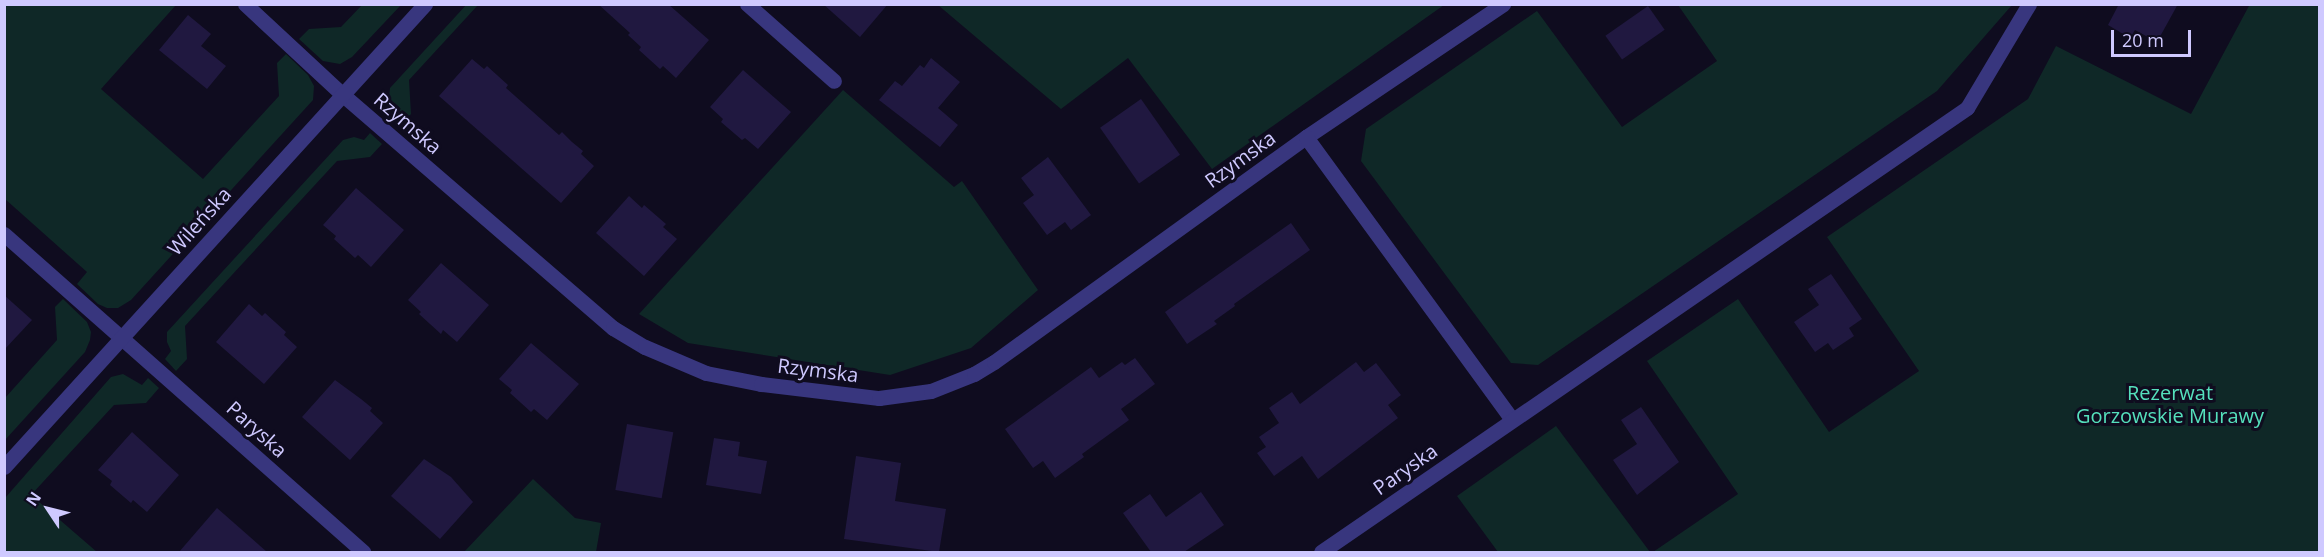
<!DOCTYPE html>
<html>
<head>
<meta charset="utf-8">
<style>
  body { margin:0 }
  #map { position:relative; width:2324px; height:557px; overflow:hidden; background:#0f0c1f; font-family:"Open Sans",sans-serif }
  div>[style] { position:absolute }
  .green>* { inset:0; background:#0f2827 }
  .building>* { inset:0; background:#201840; transform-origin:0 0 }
  .street>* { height:15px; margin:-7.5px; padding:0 7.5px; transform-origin:7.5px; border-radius:7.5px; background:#38367e }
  span { translate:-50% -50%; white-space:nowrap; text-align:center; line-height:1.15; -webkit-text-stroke:6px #0f0c1f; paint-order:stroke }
  .street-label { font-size:20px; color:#cfc9ff }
  .park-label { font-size:20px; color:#55e0bc }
  .frame { position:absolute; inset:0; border:6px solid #cfc9ff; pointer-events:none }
  .north { position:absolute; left:18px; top:479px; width:60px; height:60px; -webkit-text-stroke:4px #0f0c1f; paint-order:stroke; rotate:305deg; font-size:16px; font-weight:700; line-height:24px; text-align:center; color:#cfc9ff }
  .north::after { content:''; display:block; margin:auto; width:21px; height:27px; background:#cfc9ff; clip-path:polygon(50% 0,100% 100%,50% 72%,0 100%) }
  .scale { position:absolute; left:2111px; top:30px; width:80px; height:27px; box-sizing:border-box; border:3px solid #cfc9ff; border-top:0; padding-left:8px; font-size:18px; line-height:21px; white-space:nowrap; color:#cfc9ff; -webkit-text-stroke:4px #0f0c1f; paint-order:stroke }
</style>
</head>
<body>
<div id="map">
  <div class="green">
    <i style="clip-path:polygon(5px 4px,176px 5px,101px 89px,203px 179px,279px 96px,277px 63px,286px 54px,308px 75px,314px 86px,313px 100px,131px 300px,118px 308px,107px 308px,98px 304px,77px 284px,87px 272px,5px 199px)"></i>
    <i style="clip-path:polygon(467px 4px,478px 5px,409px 80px,411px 114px,399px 126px,386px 114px,393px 106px,389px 97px,390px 88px)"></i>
    <i style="clip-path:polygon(2250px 4px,2319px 5px,2319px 552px,1653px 552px,1738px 494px,1647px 361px,1738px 299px,1829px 432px,1919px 371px,1827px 237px,2028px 99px,2056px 46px,2191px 114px)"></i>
    <i style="clip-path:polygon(362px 5px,401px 5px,352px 57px,340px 64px,323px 61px,299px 39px,309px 29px,341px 27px)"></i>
    <i style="clip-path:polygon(938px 5px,1444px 5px,1212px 169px,1128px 58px,1061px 109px)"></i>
    <i style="clip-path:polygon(1678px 5px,2012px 5px,1937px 91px,1538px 365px,1511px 363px,1361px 161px,1366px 129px,1537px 11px,1622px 127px,1717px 61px)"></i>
    <i style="clip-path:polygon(843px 90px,954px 187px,962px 181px,1038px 290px,971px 348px,890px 375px,688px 343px,639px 314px)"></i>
    <i style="clip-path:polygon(370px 133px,382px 144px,370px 157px,337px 161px,185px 326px,187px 359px,176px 371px,165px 359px,171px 351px,167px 342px,167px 332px,343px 140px,354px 137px,364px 140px)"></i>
    <i style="clip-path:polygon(63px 299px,87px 322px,91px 332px,90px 340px,85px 352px,5px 440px,5px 398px,57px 340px,55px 307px)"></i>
    <i style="clip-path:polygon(123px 374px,142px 385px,148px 378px,159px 388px,146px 403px,114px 405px,31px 495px,97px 552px,5px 552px,5px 498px,111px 377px)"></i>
    <i style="clip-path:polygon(1556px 426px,1650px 552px,1498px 552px,1457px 496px)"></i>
    <i style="clip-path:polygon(533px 479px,575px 518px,601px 523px,596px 552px,464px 552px)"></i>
  </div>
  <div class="building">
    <i style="clip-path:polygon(598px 4px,668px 4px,709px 40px,676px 78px,663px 66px,660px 69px,639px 50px,641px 47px,628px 35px,630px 33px)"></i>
    <i style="clip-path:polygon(823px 4px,888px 4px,860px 37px)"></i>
    <i style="clip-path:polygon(2119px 4px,2178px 4px,2157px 42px,2135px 30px,2130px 38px,2108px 25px)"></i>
    <i style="left:1648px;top:6px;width:29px;height:52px;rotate:55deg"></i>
    <i style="clip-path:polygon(188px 15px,211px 34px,201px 46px,226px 66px,207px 89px,159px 50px)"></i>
    <i style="clip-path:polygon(931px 58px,960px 82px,938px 108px,958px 125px,940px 147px,879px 100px,895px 81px,902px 86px,920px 65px,924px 68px)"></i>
    <i style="clip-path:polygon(472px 59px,484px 69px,487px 66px,508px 85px,506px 88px,559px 135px,562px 132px,572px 142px,583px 151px,581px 154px,594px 166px,561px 203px,439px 96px)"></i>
    <i style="clip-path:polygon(743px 70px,791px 112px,758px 149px,745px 138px,742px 140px,721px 122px,723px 119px,710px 107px)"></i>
    <i style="left:1141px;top:99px;width:68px;height:50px;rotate:55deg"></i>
    <i style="clip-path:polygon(1048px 157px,1091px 215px,1071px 230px,1065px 222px,1047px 235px,1023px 203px,1034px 195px,1021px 178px)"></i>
    <i style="clip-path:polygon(356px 188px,404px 230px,371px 267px,358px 255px,355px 258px,334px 239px,336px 236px,323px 225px)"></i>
    <i style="clip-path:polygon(629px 196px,642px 208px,644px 205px,666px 224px,663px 227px,677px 239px,644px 276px,596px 233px)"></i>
    <i style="clip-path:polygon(1291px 223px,1310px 250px,1234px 304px,1235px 306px,1214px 321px,1217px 324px,1187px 344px,1165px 312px)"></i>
    <i style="clip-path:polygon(441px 263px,489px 305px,457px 342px,443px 330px,441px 334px,419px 314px,421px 312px,408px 300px)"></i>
    <i style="clip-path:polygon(1831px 274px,1862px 319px,1849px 328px,1854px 336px,1833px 350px,1828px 343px,1815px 352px,1794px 322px,1819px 305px,1808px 289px)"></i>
    <i style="clip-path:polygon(4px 295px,32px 320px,4px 350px)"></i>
    <i style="clip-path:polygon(249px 304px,262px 316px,265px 313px,286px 332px,284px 335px,297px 347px,264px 384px,216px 342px)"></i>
    <i style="clip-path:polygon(531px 343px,579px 384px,547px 420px,534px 409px,531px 412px,510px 393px,512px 390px,499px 379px)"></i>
    <i style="clip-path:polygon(1135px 358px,1155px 384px,1121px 409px,1129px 420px,1082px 454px,1084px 457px,1055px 478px,1043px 461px,1033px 468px,1005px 429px,1091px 367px,1099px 378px,1122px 362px,1125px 365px)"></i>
    <i style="clip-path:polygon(1356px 362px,1364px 372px,1376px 363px,1401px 395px,1388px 405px,1398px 418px,1318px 479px,1302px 456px,1274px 476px,1257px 453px,1266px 447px,1259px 437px,1279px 423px,1269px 408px,1292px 392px,1300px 404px)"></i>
    <i style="clip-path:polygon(335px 380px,361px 399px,372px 408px,370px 411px,383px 423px,350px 460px,302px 417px)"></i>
    <i style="clip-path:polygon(1641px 407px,1679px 462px,1637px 495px,1613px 460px,1637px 444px,1621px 420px)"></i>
    <i style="left:627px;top:424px;width:47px;height:67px;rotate:10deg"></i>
    <i style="clip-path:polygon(132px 432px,179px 475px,147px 512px,133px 500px,131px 503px,110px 485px,112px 481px,98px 470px)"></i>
    <i style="clip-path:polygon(714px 438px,740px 442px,738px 456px,767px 461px,761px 494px,706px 485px)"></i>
    <i style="clip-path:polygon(856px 456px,901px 463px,895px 501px,946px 509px,939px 552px,844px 539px)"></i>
    <i style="clip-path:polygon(424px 459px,451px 477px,473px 502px,440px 539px,391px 496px)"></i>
    <i style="clip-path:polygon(1201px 492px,1224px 525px,1184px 552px,1151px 552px,1123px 513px,1150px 494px,1166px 517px)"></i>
    <i style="clip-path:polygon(217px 508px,267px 552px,179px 552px)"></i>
  </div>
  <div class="street">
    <i style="left:245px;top:4px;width:134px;rotate:42.9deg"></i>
    <i style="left:343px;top:95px;width:357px;rotate:40.8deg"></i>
    <i style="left:613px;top:328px;width:37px;rotate:31deg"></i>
    <i style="left:645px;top:347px;width:66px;rotate:23.1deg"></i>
    <i style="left:706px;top:373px;width:56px;rotate:11.3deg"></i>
    <i style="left:761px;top:384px;width:119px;rotate:6.8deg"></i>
    <i style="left:879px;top:398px;width:52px;rotate:-7.7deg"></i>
    <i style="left:931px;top:391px;width:46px;rotate:-21.6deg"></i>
    <i style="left:974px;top:374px;width:23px;rotate:-31deg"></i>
    <i style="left:994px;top:362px;width:385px;rotate:-35.8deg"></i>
    <i style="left:1306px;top:137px;width:238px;rotate:-34deg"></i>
    <i style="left:747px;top:4px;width:116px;rotate:41.5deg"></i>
    <i style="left:1306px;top:137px;width:349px;rotate:53.9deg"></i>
    <i style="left:4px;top:234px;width:480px;rotate:41.5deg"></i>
    <i style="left:4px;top:467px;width:626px;rotate:-47.72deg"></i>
    <i style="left:1321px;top:552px;width:784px;rotate:-34.5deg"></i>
    <i style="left:1967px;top:108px;width:121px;rotate:-59.2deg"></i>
  </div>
  <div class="street-label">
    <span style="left:408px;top:123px;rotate:41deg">Rzymska</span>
    <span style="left:1240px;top:159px;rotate:-36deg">Rzymska</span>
    <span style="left:199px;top:221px;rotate:-48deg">Wileńska</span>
    <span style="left:818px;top:370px;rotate:7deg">Rzymska</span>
    <span style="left:257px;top:429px;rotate:42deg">Paryska</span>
    <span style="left:1405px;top:469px;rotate:-35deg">Paryska</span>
  </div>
  <div class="park-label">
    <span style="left:2170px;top:404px">Rezerwat<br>Gorzowskie Murawy</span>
  </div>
  <div class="frame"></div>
  <div class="north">N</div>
  <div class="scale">20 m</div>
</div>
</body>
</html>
